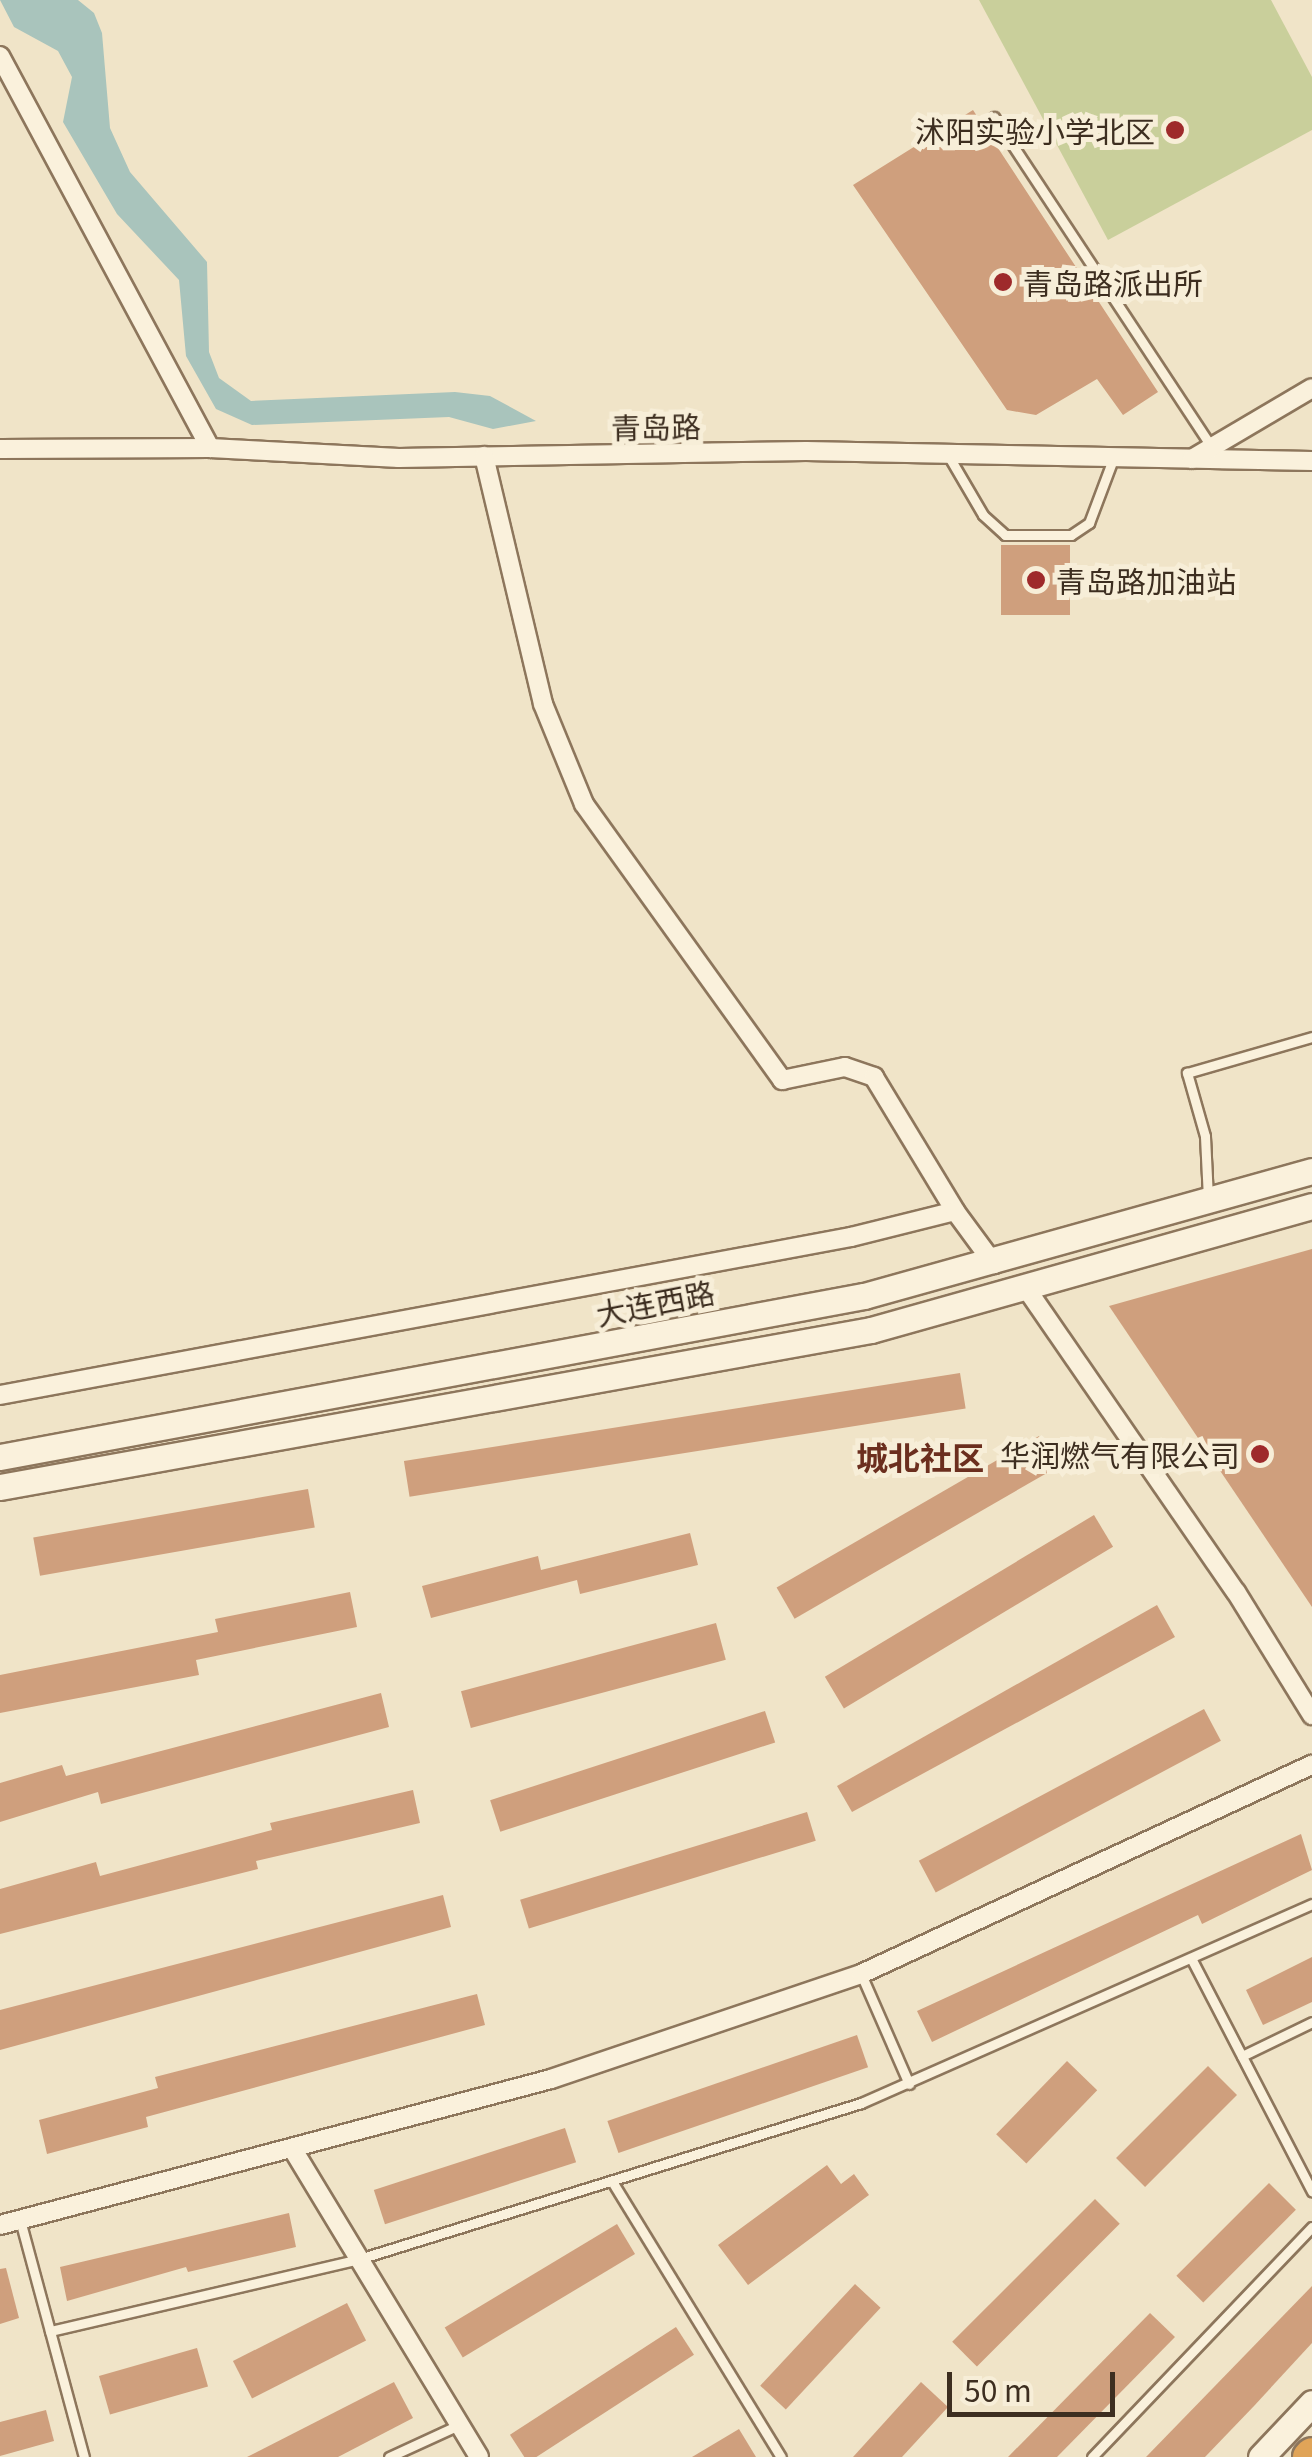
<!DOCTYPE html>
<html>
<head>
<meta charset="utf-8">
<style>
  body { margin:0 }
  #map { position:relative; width:1312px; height:2457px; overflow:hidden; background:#f0e4c8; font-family:Georgia,"Noto Sans SC",serif }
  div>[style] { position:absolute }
  .green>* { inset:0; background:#c9cf9b }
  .water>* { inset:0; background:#a9c4bc }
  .building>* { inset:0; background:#cf9f7d; transform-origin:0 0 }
  .roads { filter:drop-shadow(2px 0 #8d765c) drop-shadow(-2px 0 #8d765c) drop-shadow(0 2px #8d765c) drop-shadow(0 -2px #8d765c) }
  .lane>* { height:9px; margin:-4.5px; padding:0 4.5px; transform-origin:4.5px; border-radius:4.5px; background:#faf1dc }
  .street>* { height:18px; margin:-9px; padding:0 9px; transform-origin:9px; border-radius:9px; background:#faf1dc }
  .secondary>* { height:25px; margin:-12.5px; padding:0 12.5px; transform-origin:12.5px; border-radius:12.5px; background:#faf1dc }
  .highway>* { height:32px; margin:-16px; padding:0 16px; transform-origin:16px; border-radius:16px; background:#e0a458 }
  .dots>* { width:28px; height:28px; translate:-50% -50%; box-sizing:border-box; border:5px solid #f7eed8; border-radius:50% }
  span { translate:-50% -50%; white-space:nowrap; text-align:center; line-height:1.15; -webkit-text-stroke:10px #f7eed8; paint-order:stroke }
  .poi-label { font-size:30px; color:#3d2e20 }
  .right { translate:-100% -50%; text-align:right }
  .left { translate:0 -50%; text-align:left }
  .street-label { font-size:30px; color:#3d2e20 }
  .neighbourhood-label { font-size:32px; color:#6b2e1e; font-weight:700 }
  .scale { position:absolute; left:947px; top:2372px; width:168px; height:45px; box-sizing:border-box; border:5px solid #3d2e20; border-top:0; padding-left:12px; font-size:30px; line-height:35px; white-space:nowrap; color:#3d2e20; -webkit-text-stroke:8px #f7eed8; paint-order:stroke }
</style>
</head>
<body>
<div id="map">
  <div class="green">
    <i style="clip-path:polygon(979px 0,1271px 0,1312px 77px,1312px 130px,1108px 240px)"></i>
  </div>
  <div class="water">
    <i style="clip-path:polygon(0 0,78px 0,94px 13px,102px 33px,110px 128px,130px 172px,207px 262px,209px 352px,219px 378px,251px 401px,455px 392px,490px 396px,536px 421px,493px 429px,449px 417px,252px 425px,216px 409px,186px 356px,179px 280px,117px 214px,63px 122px,72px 77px,58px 51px,14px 27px)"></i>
  </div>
  <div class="building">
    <i style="clip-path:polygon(973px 110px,1158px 392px,1123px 415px,1097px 379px,1036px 415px,1007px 410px,853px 185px)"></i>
    <i style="left:1070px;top:545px;width:70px;height:69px;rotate:90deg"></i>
    <i style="clip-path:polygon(1312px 1249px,1312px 1607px,1109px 1306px)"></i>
    <i style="left:960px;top:1373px;width:36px;height:563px;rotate:81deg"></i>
    <i style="left:1039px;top:1436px;width:36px;height:303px;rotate:60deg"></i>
    <i style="left:308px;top:1489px;width:39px;height:279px;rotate:80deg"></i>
    <i style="left:1094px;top:1515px;width:37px;height:314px;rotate:59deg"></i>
    <i style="clip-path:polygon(690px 1533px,698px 1565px,580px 1594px,577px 1580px,431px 1618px,422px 1586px,538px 1556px,541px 1570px)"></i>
    <i style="clip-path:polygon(350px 1592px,357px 1627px,196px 1660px,199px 1675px,0 1713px,0 1675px,218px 1632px,215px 1619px)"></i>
    <i style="clip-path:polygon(1157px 1605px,1175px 1637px,852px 1812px,837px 1786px)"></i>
    <i style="left:716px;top:1623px;width:38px;height:264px;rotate:75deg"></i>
    <i style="clip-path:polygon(381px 1693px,389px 1727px,101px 1804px,98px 1792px,0 1822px,0 1783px,62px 1765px,66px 1776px)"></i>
    <i style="left:1204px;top:1709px;width:36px;height:323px;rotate:62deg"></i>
    <i style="left:765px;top:1711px;width:33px;height:289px;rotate:72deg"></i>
    <i style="clip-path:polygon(413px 1790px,420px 1823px,256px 1861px,258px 1869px,0 1934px,0 1889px,96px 1862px,100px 1876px,272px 1830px,270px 1823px)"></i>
    <i style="left:807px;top:1812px;width:30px;height:300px;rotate:73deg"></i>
    <i style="clip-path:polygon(1301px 1834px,1312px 1870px,1202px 1924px,1198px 1915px,932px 2042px,917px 2011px)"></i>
    <i style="clip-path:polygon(443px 1895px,451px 1927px,0 2050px,0 2010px)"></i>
    <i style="clip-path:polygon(1312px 1957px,1312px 2002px,1263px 2025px,1246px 1990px)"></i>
    <i style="clip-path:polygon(477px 1994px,485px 2025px,146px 2117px,148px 2127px,47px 2154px,39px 2120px,158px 2088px,155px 2077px)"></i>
    <i style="left:857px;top:2035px;width:34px;height:264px;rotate:71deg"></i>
    <i style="left:1067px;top:2061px;width:42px;height:102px;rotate:44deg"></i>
    <i style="left:1208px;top:2066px;width:41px;height:130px;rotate:45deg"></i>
    <i style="left:565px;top:2128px;width:36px;height:201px;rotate:72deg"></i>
    <i style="clip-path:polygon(827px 2165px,841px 2184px,854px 2174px,869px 2195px,748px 2285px,718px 2245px)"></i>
    <i style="left:1269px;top:2183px;width:38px;height:131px;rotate:45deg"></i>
    <i style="left:1095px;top:2199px;width:35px;height:202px;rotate:45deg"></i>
    <i style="clip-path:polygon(289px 2213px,296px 2247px,188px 2272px,186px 2267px,67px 2301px,60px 2267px)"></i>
    <i style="left:617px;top:2224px;width:35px;height:201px;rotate:59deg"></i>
    <i style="clip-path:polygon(6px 2268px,19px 2318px,0 2324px,0 2269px)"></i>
    <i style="left:855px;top:2284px;width:35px;height:139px;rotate:43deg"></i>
    <i style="clip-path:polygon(1312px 2286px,1312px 2343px,1254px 2406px,1205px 2457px,1146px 2457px)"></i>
    <i style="left:347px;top:2303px;width:42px;height:128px;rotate:63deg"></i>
    <i style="clip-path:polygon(1150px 2313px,1175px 2337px,1057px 2457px,1008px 2457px)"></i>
    <i style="left:676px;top:2327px;width:33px;height:198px;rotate:57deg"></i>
    <i style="left:197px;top:2348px;width:40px;height:102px;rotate:74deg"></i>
    <i style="clip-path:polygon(394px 2382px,413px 2418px,338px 2457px,247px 2457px)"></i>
    <i style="clip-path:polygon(921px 2382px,948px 2407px,902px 2457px,853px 2457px)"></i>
    <i style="clip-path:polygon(46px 2410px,54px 2441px,0 2456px,0 2422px)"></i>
    <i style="clip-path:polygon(739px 2429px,756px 2457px,692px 2457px)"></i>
  </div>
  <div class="roads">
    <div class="lane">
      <i style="left:994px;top:117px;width:396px;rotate:56.6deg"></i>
      <i style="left:948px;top:455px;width:69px;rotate:59.7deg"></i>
      <i style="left:983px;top:515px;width:30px;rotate:42deg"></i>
      <i style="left:1005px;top:535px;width:66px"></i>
      <i style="left:1071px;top:535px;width:22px;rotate:-34deg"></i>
      <i style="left:1089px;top:523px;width:68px;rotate:-69.4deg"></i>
      <i style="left:1208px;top:1198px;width:62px;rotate:-92.8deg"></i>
      <i style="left:1205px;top:1136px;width:66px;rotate:-105.9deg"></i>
      <i style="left:1187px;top:1073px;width:130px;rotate:-16.1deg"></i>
      <i style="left:1191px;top:1958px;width:263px;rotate:62.6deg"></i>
      <i style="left:861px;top:1974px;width:120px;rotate:66.4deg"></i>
      <i style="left:1242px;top:2056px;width:78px;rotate:-25.9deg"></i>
      <i style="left:613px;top:2183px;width:321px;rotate:58.5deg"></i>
      <i style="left:20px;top:2220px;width:245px;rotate:74.9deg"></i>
      <i style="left:50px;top:2331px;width:317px;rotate:-13.1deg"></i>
      <i style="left:359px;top:2259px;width:526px;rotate:-17.26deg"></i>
      <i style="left:861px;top:2103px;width:493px;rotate:-23.8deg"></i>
      <i style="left:389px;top:2457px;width:77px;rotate:-24.6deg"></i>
      <i style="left:1092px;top:2457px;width:318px;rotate:-46.3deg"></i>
    </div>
    <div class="street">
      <i style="left:0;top:56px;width:445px;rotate:61.8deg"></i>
      <i style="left:0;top:449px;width:210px;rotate:-0.3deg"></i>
      <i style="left:210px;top:448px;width:189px;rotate:3deg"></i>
      <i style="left:399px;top:458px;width:407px;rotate:-1deg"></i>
      <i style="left:806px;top:451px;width:506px;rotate:1.13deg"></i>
      <i style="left:484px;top:456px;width:255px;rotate:76.6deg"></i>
      <i style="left:543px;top:704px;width:108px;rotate:67.7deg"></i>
      <i style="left:584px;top:804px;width:340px;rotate:54.3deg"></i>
      <i style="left:782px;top:1080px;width:64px;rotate:-11.7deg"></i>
      <i style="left:845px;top:1067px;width:31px;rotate:19deg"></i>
      <i style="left:874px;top:1077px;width:157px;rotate:58.8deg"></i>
      <i style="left:1192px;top:459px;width:139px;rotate:-30.6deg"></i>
      <i style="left:1026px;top:1288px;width:369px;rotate:55.4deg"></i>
      <i style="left:1236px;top:1592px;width:145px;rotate:58.3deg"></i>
      <i style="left:0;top:1395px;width:866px;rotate:-10.52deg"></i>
      <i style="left:851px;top:1237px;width:107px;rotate:-14deg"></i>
      <i style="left:955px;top:1211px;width:66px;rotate:53.7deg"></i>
      <i style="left:292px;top:2148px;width:361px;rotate:58.8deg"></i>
      <i style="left:0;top:2225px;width:570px;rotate:-14.84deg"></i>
      <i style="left:551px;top:2079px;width:327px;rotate:-18.7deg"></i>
      <i style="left:861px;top:1974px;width:497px;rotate:-24.9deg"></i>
    </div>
    <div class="secondary">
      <i style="left:0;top:1457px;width:879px;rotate:-10.56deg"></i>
      <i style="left:864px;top:1296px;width:465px;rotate:-15.6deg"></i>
      <i style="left:0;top:1487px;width:885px;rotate:-10.22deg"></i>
      <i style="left:871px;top:1330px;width:458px;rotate:-15.7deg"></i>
      <i style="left:1261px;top:2457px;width:74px;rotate:-46.6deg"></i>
    </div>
    <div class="highway">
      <i style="left:1309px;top:2457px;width:4px;rotate:-45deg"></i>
    </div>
  </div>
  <div class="dots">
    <i style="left:1175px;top:130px;background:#9e2a2b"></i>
    <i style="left:1003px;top:282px;background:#9e2a2b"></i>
    <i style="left:1036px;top:580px;background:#9e2a2b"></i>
    <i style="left:1260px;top:1454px;background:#9e2a2b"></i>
  </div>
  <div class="poi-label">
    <span class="right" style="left:1155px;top:130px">沭阳实验小学北区</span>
    <span class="left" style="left:1023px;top:282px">青岛路派出所</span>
    <span class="left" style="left:1056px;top:580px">青岛路加油站</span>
    <span class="right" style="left:1240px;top:1454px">华润燃气有限公司</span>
  </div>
  <div class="street-label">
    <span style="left:656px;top:426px;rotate:-1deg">青岛路</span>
    <span style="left:655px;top:1302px;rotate:-11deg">大连西路</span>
  </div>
  <div class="neighbourhood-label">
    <span style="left:920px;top:1456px">城北社区</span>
  </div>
  <div class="scale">50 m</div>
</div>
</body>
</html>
